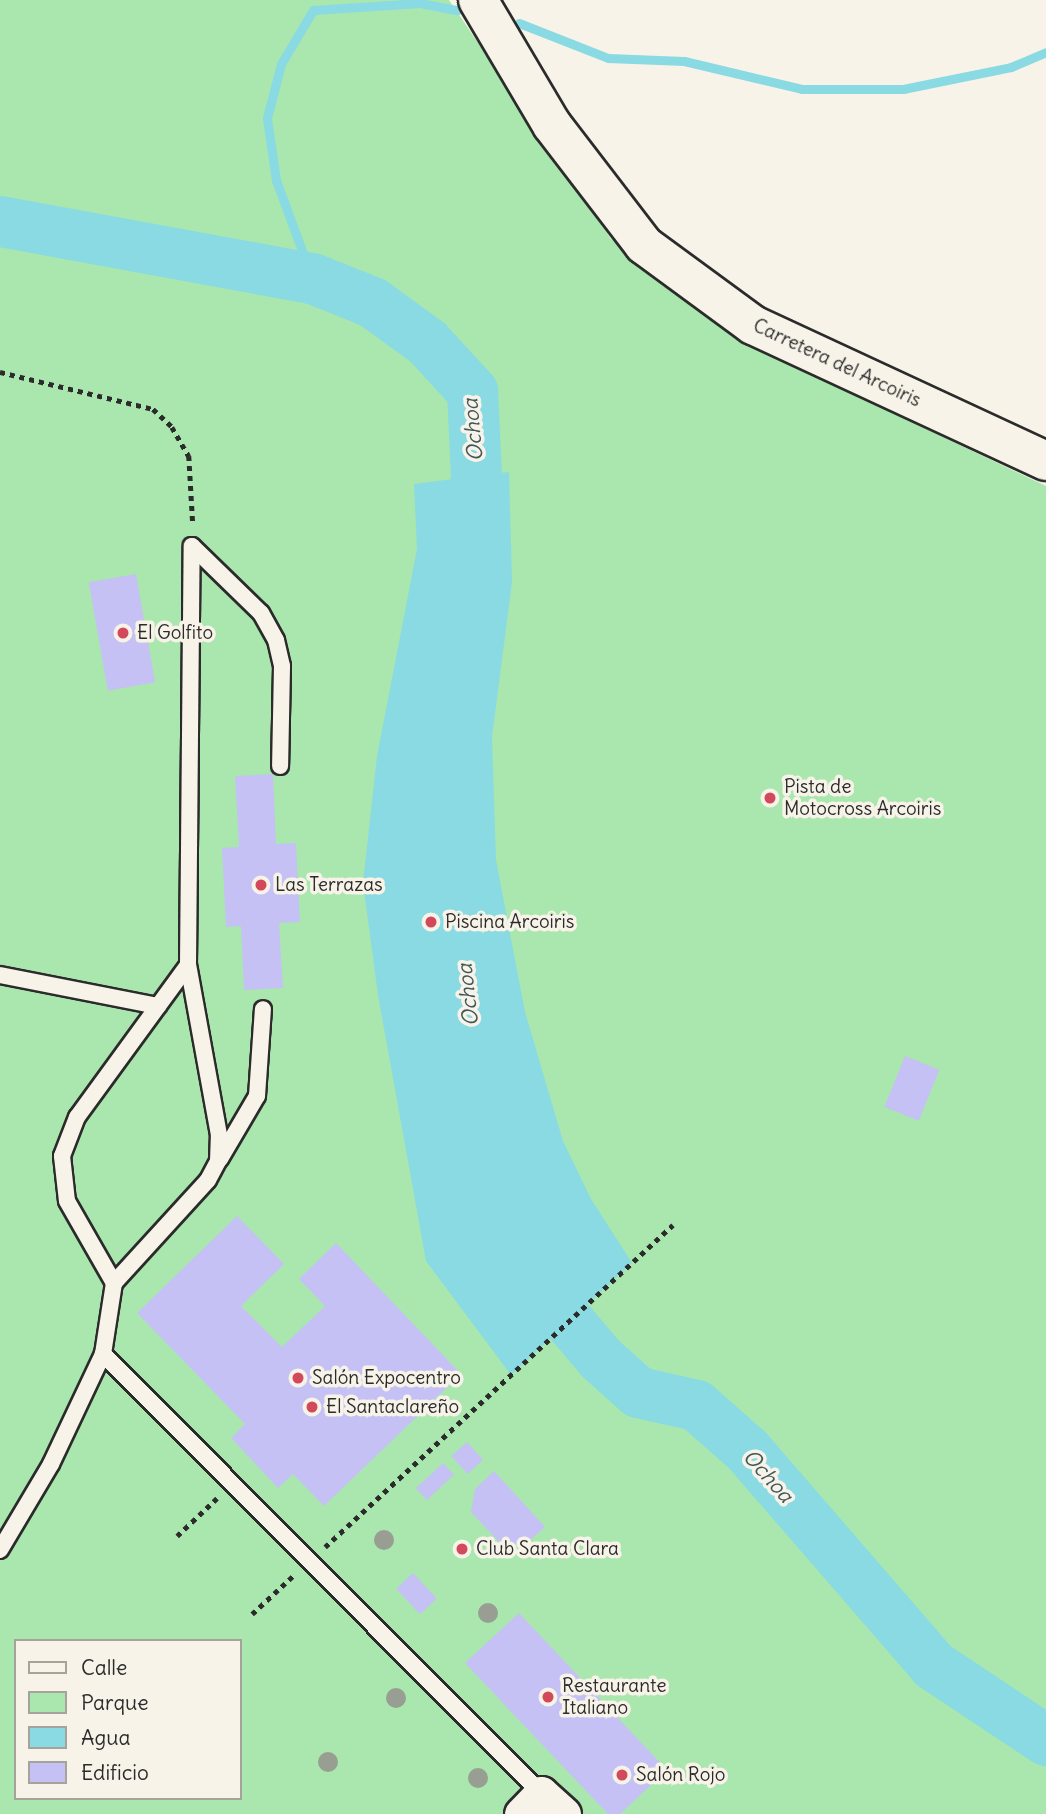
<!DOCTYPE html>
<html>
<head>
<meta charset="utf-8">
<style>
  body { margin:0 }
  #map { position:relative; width:1046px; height:1814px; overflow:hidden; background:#f7f3e8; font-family:Delius,sans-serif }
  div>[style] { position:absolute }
  .green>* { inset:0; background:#a9e7ae }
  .water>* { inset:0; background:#89dae2 }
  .stream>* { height:9px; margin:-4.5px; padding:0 4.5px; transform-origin:4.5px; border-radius:4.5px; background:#89dae2 }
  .river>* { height:51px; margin:-25.5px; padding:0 25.5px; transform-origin:25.5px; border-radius:25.5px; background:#89dae2 }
  .building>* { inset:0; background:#c5c1f4; transform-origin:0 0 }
  .path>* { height:4.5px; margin-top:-2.25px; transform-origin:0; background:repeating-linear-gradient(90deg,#2b2b2b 0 5px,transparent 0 10px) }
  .roads { filter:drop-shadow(2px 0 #2b2b2b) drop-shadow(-2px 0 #2b2b2b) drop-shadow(0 2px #2b2b2b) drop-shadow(0 -2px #2b2b2b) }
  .service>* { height:16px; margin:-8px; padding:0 8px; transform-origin:8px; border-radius:8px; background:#f7f3e8 }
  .minor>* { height:33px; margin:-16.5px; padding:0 16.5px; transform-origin:16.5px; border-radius:16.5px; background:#f7f3e8 }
  .tertiary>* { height:38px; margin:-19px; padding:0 19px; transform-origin:19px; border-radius:19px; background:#f7f3e8 }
  .trees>* { width:20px; height:20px; margin:-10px; border-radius:50%; background:#989f92 }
  .dots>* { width:19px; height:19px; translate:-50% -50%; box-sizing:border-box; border:4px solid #f7f3e8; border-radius:50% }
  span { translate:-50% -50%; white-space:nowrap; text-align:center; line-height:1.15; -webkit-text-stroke:7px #f7f3e8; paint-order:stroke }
  .street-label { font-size:19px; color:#2b2b2b }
  .poi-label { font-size:19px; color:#2b2b2b }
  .left { translate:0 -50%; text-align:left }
  .water-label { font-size:21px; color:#425759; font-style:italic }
  .legend { position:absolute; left:14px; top:1639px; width:228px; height:161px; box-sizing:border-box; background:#f7f3e8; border:2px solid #a5a39c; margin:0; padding:9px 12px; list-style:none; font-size:21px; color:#2b2b2b }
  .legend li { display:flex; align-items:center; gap:14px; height:35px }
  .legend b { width:35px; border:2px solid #a5a39c }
</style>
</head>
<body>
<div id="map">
  <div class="green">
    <i style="clip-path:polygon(evenodd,0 0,449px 0,611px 239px,750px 345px,1046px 486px,1046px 1814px,0 1814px,0 0,16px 1641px,240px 1641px,240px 1798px,16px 1798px,16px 1641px)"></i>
  </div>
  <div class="water">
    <i style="clip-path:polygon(509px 472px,512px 582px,492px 737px,496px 860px,525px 1012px,563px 1141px,591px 1199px,632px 1263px,511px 1375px,426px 1261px,378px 995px,363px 883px,377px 756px,417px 549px,414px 484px)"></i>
  </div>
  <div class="stream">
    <i style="left:519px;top:23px;width:96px;rotate:21.5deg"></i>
    <i style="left:608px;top:58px;width:76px;rotate:2.3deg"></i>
    <i style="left:684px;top:61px;width:121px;rotate:13.3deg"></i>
    <i style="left:802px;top:89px;width:101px"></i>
    <i style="left:903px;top:89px;width:110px;rotate:-11.5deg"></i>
    <i style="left:1011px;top:67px;width:38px;rotate:-23deg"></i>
    <i style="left:312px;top:278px;width:104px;rotate:-110.2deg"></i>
    <i style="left:276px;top:180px;width:63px;rotate:-98.3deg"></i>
    <i style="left:267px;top:118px;width:56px;rotate:-75.5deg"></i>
    <i style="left:281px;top:64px;width:63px;rotate:-59.3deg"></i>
    <i style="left:313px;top:10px;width:107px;rotate:-3.7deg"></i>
    <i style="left:420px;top:3px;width:38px;rotate:11deg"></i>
  </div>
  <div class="river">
    <i style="left:0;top:221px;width:317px;rotate:10.4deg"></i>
    <i style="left:312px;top:278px;width:65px;rotate:21.8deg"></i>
    <i style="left:372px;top:302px;width:68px;rotate:36deg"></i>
    <i style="left:427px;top:342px;width:67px;rotate:47.4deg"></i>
    <i style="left:472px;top:391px;width:85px;rotate:87.3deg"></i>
    <i style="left:476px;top:476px;width:68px;rotate:95deg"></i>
    <i style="left:524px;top:1268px;width:118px;rotate:49.8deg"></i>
    <i style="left:600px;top:1358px;width:51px;rotate:41.8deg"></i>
    <i style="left:638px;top:1392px;width:59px;rotate:12.6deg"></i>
    <i style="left:696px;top:1405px;width:68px;rotate:41.4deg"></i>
    <i style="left:747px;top:1450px;width:284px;rotate:49.1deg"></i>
    <i style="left:933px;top:1665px;width:136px;rotate:33.6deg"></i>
  </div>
  <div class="building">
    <i style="left:136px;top:574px;width:110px;height:48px;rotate:80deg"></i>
    <i style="clip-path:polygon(273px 774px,276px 844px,296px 843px,300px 922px,279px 923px,283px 988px,244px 990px,241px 926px,226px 927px,222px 848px,239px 847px,235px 776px)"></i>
    <i style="left:905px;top:1056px;width:37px;height:55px;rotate:22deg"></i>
    <i style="clip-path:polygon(237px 1216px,284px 1264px,241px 1306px,282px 1347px,325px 1306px,299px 1279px,336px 1243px,461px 1374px,324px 1506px,293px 1474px,278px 1488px,231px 1438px,245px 1424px,137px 1313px)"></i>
    <i style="left:467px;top:1442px;width:24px;height:21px;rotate:48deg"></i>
    <i style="left:443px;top:1463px;width:16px;height:37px;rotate:47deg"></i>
    <i style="clip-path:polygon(494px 1471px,545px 1527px,526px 1544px,501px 1544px,471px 1512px,475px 1489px)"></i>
    <i style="left:413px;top:1573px;width:35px;height:23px;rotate:47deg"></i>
    <i style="clip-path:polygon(519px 1613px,667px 1770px,620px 1814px,608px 1814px,465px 1663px)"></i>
  </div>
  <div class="path">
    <i style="left:0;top:372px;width:157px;rotate:13.6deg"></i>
    <i style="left:153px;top:409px;width:26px;rotate:43deg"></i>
    <i style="left:172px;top:427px;width:34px;rotate:60deg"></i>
    <i style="left:189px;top:456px;width:69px;rotate:86.7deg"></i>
    <i style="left:177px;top:1536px;width:55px;rotate:-43.5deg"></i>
    <i style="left:325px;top:1547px;width:474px;rotate:-42.8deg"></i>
    <i style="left:252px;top:1614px;width:59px;rotate:-42.9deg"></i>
  </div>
  <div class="roads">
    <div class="service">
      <i style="left:188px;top:965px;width:419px;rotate:-89.5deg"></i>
      <i style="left:192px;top:546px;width:96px;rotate:44.2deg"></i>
      <i style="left:261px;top:613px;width:31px;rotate:61deg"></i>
      <i style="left:276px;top:640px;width:27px;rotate:77deg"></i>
      <i style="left:282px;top:666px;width:100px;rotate:91.1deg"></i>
      <i style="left:0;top:975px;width:161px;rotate:11.1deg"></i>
      <i style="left:220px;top:1159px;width:73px;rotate:-59.6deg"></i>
      <i style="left:257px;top:1096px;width:87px;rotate:-86.1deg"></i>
      <i style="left:103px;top:1354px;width:620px;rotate:45.07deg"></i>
      <i style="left:0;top:1550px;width:100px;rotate:-59.3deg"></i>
      <i style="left:51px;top:1464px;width:122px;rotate:-64.7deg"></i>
      <i style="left:103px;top:1354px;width:72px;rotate:-81.2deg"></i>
      <i style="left:114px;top:1283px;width:139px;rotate:-47.6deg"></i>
      <i style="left:208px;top:1180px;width:21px;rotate:-62deg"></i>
      <i style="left:218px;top:1161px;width:26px;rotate:-88deg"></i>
      <i style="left:219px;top:1135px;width:173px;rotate:-100.3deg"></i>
      <i style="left:188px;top:965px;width:188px;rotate:126.1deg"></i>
      <i style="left:77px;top:1117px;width:42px;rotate:111deg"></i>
      <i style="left:62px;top:1156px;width:45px;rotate:83.7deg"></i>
      <i style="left:67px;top:1201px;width:95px;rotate:60.2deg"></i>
    </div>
    <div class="minor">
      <i style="left:521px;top:1814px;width:29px;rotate:-46deg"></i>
      <i style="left:541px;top:1793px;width:31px;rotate:42deg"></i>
    </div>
    <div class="tertiary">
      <i style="left:478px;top:0;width:145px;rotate:59.4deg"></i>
      <i style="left:552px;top:125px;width:151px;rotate:52.5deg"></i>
      <i style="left:644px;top:245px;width:135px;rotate:36.3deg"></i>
      <i style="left:753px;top:325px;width:323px;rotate:24.9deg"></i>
    </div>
  </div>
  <div class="trees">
    <i style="left:384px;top:1540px"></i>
    <i style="left:488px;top:1613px"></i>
    <i style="left:396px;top:1698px"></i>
    <i style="left:328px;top:1762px"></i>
    <i style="left:478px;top:1778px"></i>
  </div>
  <div class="dots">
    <i style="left:123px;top:633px;background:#d1495b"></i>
    <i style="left:770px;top:798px;background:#d1495b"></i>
    <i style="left:261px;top:885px;background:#d1495b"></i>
    <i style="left:431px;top:922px;background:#d1495b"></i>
    <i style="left:298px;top:1378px;background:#d1495b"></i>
    <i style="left:312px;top:1407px;background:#d1495b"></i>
    <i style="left:462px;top:1549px;background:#d1495b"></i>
    <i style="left:548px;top:1697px;background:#d1495b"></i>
    <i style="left:622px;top:1775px;background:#d1495b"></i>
  </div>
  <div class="street-label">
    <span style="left:837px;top:363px;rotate:25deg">Carretera del Arcoiris</span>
  </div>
  <div class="poi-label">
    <span class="left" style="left:137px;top:633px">El Golfito</span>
    <span class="left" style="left:784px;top:798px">Pista de<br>Motocross Arcoiris</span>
    <span class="left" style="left:275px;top:885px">Las Terrazas</span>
    <span class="left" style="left:445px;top:922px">Piscina Arcoiris</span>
    <span class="left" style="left:312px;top:1378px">Salón Expocentro</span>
    <span class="left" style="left:326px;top:1407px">El Santaclareño</span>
    <span class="left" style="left:476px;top:1549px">Club Santa Clara</span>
    <span class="left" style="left:562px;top:1697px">Restaurante<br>Italiano</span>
    <span class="left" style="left:636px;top:1775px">Salón Rojo</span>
  </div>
  <div class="water-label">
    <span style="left:473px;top:430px;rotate:-95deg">Ochoa</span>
    <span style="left:468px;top:995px;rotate:-96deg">Ochoa</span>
    <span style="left:768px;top:1476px;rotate:48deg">Ochoa</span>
  </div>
  <ul class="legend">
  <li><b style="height:9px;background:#f7f3e8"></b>Calle</li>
  <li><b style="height:19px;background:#a9e7ae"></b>Parque</li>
  <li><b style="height:19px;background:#89dae2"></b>Agua</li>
  <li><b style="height:19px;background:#c5c1f4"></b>Edificio</li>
  </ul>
</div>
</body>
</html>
